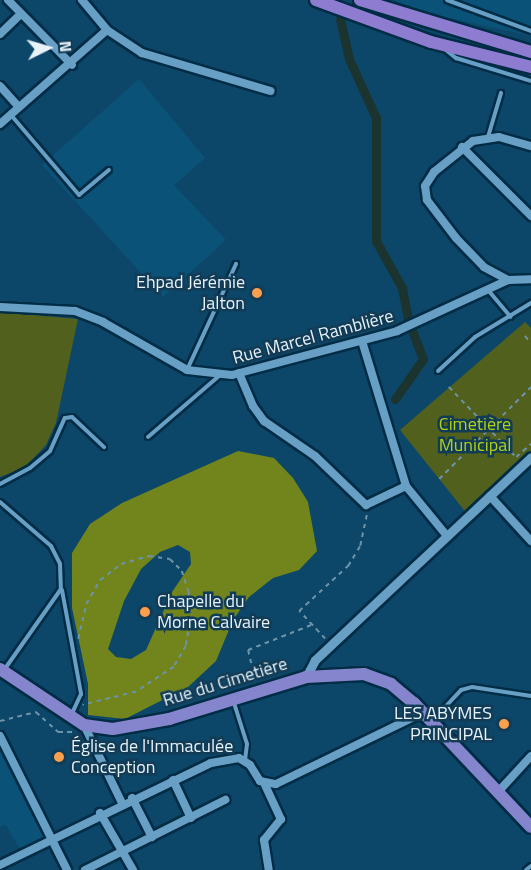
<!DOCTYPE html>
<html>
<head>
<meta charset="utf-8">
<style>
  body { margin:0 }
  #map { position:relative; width:531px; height:870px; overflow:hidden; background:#0c4769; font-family:"Titillium Web",sans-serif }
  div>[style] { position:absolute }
  .built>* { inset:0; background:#0a5278 }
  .green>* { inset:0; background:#52601e }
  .forest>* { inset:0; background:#71851c }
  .canal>* { height:9px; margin:-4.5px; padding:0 4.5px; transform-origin:4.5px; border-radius:4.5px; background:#1c342f }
  .path>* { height:1.5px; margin-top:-0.75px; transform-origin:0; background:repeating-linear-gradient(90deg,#6d93a9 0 4.5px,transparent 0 9px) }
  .roads { filter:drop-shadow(2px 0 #002c45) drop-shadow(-2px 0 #002c45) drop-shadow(0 2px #002c45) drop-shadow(0 -2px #002c45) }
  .service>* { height:4px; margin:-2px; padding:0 2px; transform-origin:2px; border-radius:2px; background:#689fc5 }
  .minor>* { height:8px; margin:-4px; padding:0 4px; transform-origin:4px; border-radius:4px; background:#689fc5 }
  .tertiary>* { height:9px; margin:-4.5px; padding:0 4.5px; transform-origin:4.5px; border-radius:4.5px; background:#689fc5 }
  .primary>* { height:12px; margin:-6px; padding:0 6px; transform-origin:6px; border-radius:6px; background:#8585cd }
  .trunk>* { height:12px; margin:-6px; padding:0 6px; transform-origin:6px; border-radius:6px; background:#8e7cd0 }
  .dots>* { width:16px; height:16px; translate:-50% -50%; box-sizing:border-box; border:3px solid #123c56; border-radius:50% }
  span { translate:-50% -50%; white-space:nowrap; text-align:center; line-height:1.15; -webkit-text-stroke:5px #123c56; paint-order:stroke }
  .poi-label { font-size:18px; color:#e7f2fa }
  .right { translate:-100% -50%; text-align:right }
  .left { translate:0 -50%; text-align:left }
  .street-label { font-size:18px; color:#e7f2fa }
  .park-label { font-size:18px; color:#b2d113 }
  .north { position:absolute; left:18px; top:18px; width:60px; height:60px; -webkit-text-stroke:4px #123c56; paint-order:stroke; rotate:85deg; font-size:16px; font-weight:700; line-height:24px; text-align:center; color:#e7f2fa }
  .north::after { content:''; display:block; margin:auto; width:21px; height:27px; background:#e7f2fa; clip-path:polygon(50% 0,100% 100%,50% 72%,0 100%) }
</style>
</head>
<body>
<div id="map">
  <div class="built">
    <i style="clip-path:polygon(393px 0,531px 0,531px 36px,435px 15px)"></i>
    <i style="clip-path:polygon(139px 79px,205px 158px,174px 185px,226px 240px,163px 297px,42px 165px)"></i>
    <i style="clip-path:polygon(0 736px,49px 839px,22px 853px,6px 825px,0 827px)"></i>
  </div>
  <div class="green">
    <i style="clip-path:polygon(0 312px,78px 319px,56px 423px,46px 445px,24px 468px,0 477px)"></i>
    <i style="clip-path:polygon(525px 322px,531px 328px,531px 457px,468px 515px,400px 430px)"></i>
  </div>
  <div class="forest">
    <i style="clip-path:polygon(evenodd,238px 451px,274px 458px,293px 478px,308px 502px,317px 551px,299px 570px,273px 578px,249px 597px,233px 620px,216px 661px,188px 687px,125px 719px,88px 715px,88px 684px,72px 608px,72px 553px,90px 524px,122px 503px,238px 451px,178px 545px,190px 552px,191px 564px,172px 592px,146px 650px,131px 659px,116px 657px,108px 649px,124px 601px,141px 569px,160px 552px,178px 545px)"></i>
  </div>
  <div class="canal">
    <i style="left:340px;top:19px;width:41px;rotate:77.3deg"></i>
    <i style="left:349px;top:59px;width:65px;rotate:65.4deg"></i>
    <i style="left:376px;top:118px;width:123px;rotate:90deg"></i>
    <i style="left:376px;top:241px;width:54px;rotate:61deg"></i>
    <i style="left:402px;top:288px;width:31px;rotate:79deg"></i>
    <i style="left:395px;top:399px;width:49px;rotate:-55deg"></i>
    <i style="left:423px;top:359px;width:31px;rotate:-111deg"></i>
  </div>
  <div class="path">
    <i style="left:525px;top:336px;width:9px;rotate:49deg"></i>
    <i style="left:449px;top:387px;width:97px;rotate:46.3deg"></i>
    <i style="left:516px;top:457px;width:20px;rotate:-41deg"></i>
    <i style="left:439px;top:479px;width:130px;rotate:-45deg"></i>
    <i style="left:78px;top:639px;width:36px;rotate:-77deg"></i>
    <i style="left:86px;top:604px;width:28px;rotate:-60deg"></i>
    <i style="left:100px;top:580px;width:26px;rotate:-37deg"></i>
    <i style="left:121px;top:564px;width:29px;rotate:-16deg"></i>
    <i style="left:149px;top:556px;width:21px;rotate:8deg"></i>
    <i style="left:170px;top:559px;width:17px;rotate:45deg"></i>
    <i style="left:182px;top:571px;width:22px;rotate:72deg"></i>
    <i style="left:189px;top:592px;width:31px;rotate:88deg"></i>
    <i style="left:190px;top:623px;width:23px;rotate:100deg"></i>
    <i style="left:186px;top:646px;width:24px;rotate:120deg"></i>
    <i style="left:174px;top:667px;width:45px;rotate:146.7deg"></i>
    <i style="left:136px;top:692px;width:55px;rotate:166.2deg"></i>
    <i style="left:325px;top:639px;width:38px;rotate:-133deg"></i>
    <i style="left:299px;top:611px;width:67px;rotate:-42.6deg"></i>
    <i style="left:348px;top:566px;width:23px;rotate:-59deg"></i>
    <i style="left:360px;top:546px;width:35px;rotate:-78deg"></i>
    <i style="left:255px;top:681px;width:32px;rotate:-103deg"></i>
    <i style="left:248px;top:650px;width:68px;rotate:-21.6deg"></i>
    <i style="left:0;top:721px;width:37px;rotate:-14deg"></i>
    <i style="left:36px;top:712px;width:30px;rotate:42deg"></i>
    <i style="left:58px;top:732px;width:16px"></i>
  </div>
  <div class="roads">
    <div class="service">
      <i style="left:447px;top:0;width:90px;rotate:20.3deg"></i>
      <i style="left:446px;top:50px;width:13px;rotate:39deg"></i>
      <i style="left:456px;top:58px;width:78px;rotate:17deg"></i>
      <i style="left:11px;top:115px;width:105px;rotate:49.6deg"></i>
      <i style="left:79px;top:195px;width:39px;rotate:-40deg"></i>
      <i style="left:488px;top:137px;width:46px;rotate:-73.5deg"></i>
      <i style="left:488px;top:290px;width:35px;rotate:50deg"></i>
      <i style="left:187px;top:370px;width:117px;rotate:-65.2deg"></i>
      <i style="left:438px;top:371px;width:50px;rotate:-42.6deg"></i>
      <i style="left:475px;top:337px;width:66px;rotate:-31.3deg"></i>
      <i style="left:148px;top:437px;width:94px;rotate:-40.7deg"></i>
      <i style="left:0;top:484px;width:34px;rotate:-28deg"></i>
      <i style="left:30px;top:468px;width:26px;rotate:-40deg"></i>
      <i style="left:50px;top:451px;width:36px;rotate:-66deg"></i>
      <i style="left:65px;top:418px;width:7px;rotate:-8deg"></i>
      <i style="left:72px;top:417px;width:44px;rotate:43.2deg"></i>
      <i style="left:0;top:502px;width:67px;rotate:40.8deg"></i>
      <i style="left:51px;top:546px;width:20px;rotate:63deg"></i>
      <i style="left:60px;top:564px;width:25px;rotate:88deg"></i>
      <i style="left:61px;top:589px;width:99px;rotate:125.1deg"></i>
      <i style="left:62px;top:590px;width:106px;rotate:79.6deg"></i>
      <i style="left:81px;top:694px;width:21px;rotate:115deg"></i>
      <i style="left:234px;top:703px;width:43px;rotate:72.4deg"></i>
      <i style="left:247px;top:744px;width:16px;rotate:97deg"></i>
      <i style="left:433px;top:720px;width:41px;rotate:-47deg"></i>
      <i style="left:461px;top:690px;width:11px;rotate:-15deg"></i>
      <i style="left:472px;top:687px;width:60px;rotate:8.7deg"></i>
      <i style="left:526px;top:870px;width:6px;rotate:-39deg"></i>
    </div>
    <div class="minor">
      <i style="left:8px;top:0;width:91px;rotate:45.4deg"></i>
      <i style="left:82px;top:0;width:39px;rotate:50deg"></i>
      <i style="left:107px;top:30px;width:42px;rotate:33.3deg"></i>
      <i style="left:142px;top:53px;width:134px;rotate:16.5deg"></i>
      <i style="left:0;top:34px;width:29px;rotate:-44deg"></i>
      <i style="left:0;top:86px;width:28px;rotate:48deg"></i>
      <i style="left:0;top:124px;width:142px;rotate:-41.3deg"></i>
      <i style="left:462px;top:147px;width:98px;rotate:45deg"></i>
      <i style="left:508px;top:280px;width:27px;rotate:-152deg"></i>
      <i style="left:484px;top:267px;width:40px;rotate:-134deg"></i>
      <i style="left:456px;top:238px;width:48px;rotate:-127.3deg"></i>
      <i style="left:427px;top:200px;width:14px;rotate:-98deg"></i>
      <i style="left:425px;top:186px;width:17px;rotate:-57deg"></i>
      <i style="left:434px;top:172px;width:50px;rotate:-38.5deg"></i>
      <i style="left:473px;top:141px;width:26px;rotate:-9deg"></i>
      <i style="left:499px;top:137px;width:33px;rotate:16deg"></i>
      <i style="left:0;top:307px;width:75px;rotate:3.1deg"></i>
      <i style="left:75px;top:311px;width:30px;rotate:21deg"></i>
      <i style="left:103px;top:322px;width:97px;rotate:29.7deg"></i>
      <i style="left:187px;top:370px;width:45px;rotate:6.3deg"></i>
      <i style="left:232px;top:375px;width:171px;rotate:-14.9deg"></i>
      <i style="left:397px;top:331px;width:122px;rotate:-24.7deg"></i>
      <i style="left:508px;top:280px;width:23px;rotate:-2deg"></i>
      <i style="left:362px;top:341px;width:152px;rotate:73.1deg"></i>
      <i style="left:406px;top:486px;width:65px;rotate:50.6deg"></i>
      <i style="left:239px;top:373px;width:36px;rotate:67deg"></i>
      <i style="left:253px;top:406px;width:19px;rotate:54deg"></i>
      <i style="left:264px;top:421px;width:62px;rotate:34.5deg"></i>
      <i style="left:315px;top:456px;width:71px;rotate:43.9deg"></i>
      <i style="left:366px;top:505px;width:44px;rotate:-25.4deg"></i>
      <i style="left:490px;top:496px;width:61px;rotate:47.7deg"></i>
      <i style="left:84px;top:725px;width:87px;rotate:64deg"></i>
      <i style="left:0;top:736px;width:150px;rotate:63.4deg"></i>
      <i style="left:173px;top:780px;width:42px;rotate:64.7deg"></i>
      <i style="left:265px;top:785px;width:38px;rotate:65deg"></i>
      <i style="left:281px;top:819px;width:27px;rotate:129deg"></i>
      <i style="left:264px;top:840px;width:30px;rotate:81deg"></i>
      <i style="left:498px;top:792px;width:49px;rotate:-47.5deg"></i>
      <i style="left:132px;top:798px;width:44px;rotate:62.9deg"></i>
      <i style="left:100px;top:813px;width:66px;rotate:59.9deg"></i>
      <i style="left:0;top:865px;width:234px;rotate:-25.8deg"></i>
      <i style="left:211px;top:763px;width:28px;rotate:-10deg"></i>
      <i style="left:239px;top:758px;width:13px;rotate:32deg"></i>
      <i style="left:250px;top:765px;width:19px;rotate:58deg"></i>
      <i style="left:260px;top:781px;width:16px;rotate:11deg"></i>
      <i style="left:276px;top:784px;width:165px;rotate:-25.9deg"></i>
      <i style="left:85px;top:870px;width:157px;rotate:-26.6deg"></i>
    </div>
    <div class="tertiary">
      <i style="left:306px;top:677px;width:19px;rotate:-62deg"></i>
      <i style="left:315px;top:660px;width:296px;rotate:-43.2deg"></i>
    </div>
    <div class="primary">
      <i style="left:0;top:669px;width:101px;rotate:33.7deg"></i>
      <i style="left:84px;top:725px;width:29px;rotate:8deg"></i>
      <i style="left:113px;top:729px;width:57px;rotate:-10.1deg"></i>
      <i style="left:169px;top:719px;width:143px;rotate:-17deg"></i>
      <i style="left:306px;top:677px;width:58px;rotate:-3deg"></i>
      <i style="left:364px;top:674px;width:29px;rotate:20deg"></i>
      <i style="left:391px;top:684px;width:30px;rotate:40deg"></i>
      <i style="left:414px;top:703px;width:170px;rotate:46.7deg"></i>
    </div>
    <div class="trunk">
      <i style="left:316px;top:0;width:122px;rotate:20.1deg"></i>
      <i style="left:431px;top:42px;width:103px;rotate:14deg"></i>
      <i style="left:360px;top:0;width:179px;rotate:16.9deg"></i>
    </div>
  </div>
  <div class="dots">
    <i style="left:257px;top:293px;background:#fa9f4e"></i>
    <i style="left:145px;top:612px;background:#fa9f4e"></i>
    <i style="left:504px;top:724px;background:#fa9f4e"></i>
    <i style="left:59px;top:757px;background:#fa9f4e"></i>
  </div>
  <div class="poi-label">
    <span class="right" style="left:245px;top:293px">Ehpad Jérémie<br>Jalton</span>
    <span class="left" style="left:157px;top:612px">Chapelle du<br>Morne Calvaire</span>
    <span class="right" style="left:492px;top:724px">LES ABYMES<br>PRINCIPAL</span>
    <span class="left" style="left:71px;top:757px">Église de l'Immaculée<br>Conception</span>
  </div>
  <div class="street-label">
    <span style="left:313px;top:337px;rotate:-15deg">Rue Marcel Ramblière</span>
    <span style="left:225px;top:682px;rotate:-17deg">Rue du Cimetière</span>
  </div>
  <div class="park-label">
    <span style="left:475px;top:435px">Cimetière<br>Municipal</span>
  </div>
  <div class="north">N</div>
</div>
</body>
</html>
